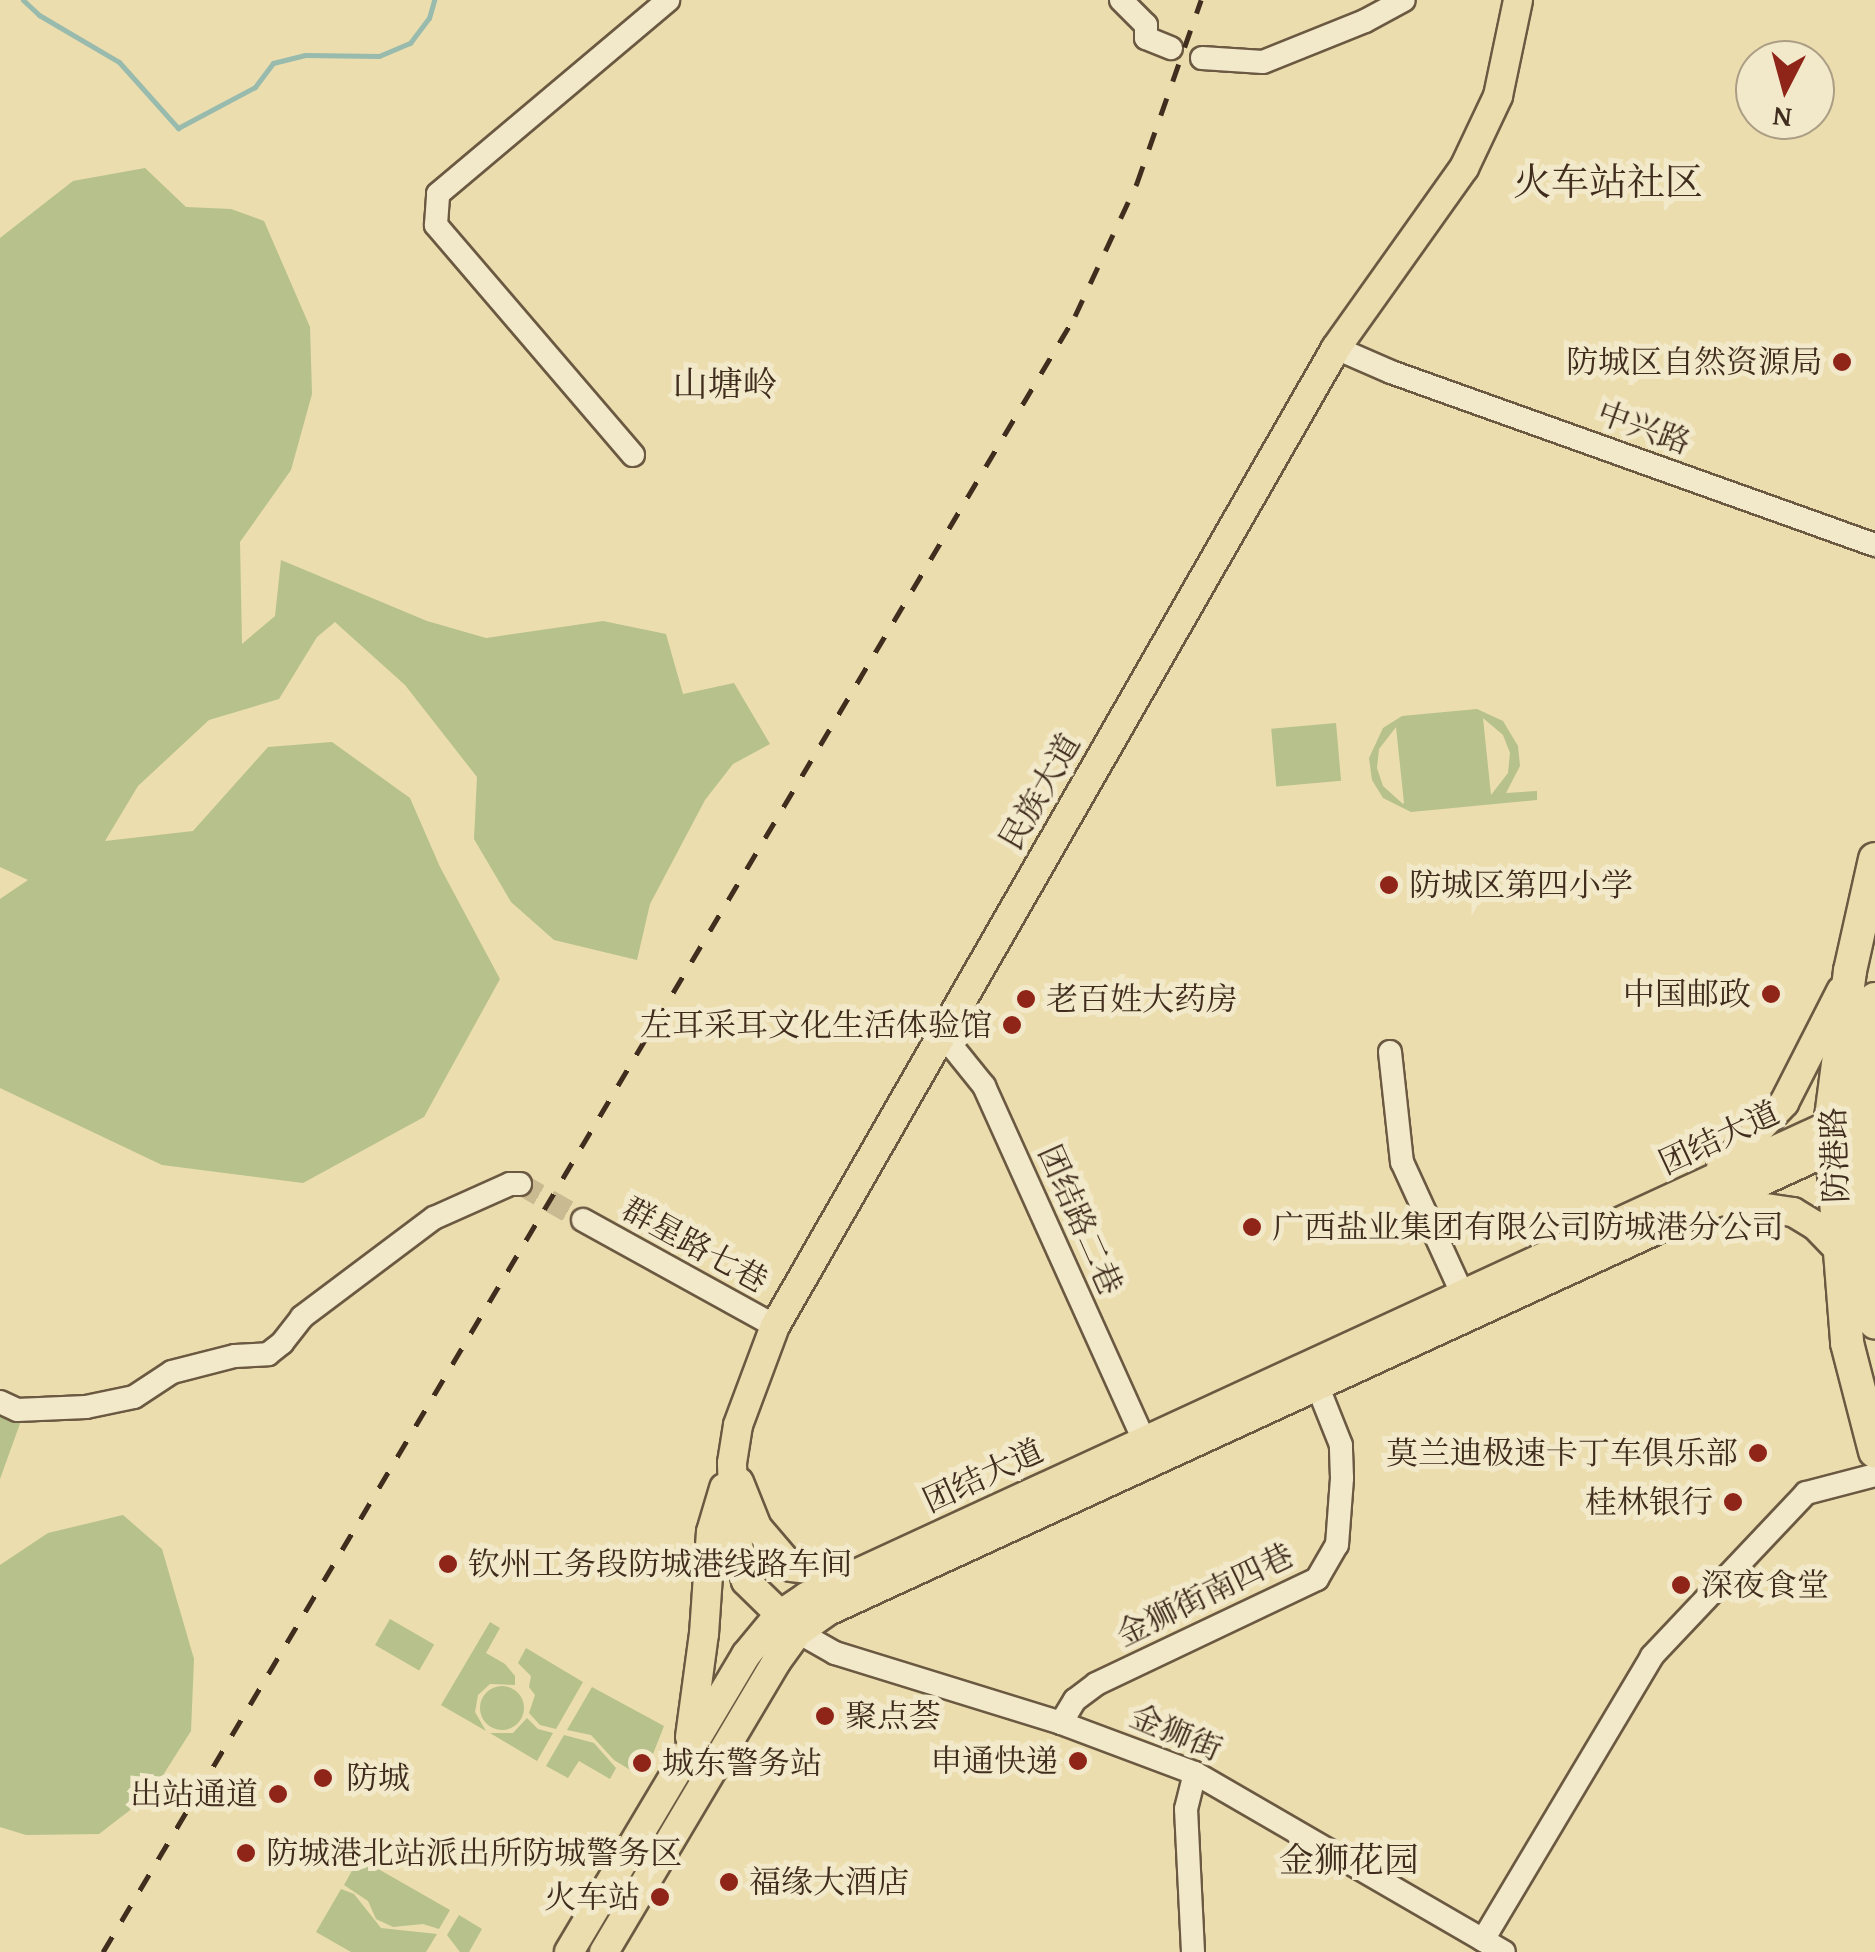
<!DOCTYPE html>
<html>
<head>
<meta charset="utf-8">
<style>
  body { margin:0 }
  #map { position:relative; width:1875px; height:1952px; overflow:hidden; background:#ebddae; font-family:"Gentium Book Plus","Noto Serif SC",serif }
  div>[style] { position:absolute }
  .green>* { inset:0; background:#b6c18b; transform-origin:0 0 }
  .round { border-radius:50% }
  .stream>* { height:5px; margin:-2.5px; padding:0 2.5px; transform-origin:2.5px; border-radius:2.5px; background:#98bbad }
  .minor-tunnel>* { height:22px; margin-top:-11px; transform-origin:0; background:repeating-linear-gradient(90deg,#c9ba91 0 22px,transparent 0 33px) }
  .roads { filter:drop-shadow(2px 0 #6b5942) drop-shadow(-2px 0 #6b5942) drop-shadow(0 2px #6b5942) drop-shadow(0 -2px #6b5942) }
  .minor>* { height:22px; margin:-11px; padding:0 11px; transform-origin:11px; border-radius:11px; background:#f2e9ca }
  .major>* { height:28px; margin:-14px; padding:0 14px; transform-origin:14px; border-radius:14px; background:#ebddae }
  .highway>* { height:32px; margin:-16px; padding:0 16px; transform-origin:16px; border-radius:16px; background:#ebddae }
  .rail>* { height:5px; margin-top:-2.5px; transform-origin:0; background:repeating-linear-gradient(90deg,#402d1e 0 18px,transparent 0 36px) }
  .dots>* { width:28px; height:28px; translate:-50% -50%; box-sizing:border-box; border:5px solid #f2e9ca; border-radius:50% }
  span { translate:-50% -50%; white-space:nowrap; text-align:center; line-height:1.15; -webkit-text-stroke:10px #f2e9ca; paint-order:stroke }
  .poi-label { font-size:32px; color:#402d1e }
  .right { translate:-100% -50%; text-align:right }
  .left { translate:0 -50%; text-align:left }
  .street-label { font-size:32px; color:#402d1e }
  .neighbourhood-label { font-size:35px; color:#402d1e }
  .quarter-label { font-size:38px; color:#402d1e }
  .north { position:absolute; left:1735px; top:40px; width:100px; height:100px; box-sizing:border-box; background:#f2e9ca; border:2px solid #ab9e85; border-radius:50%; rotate:186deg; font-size:28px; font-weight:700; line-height:40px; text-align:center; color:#402d1e }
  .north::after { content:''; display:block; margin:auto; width:35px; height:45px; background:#8f2418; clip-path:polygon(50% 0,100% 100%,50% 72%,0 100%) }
</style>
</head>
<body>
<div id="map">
  <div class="green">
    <i style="clip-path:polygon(145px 168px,186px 207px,231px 209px,264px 221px,310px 327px,312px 394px,291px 470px,240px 542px,242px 644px,275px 616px,281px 560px,427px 621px,486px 638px,603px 621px,666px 634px,683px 694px,734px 683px,770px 744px,733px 764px,705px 800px,650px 904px,637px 960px,554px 940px,511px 902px,474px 839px,477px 777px,405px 685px,335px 622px,317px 637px,279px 699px,209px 720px,138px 786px,105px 841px,193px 831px,268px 747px,332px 742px,410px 798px,440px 867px,500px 979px,424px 1117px,303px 1183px,162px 1165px,0 1088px,0 899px,28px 880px,0 867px,0 238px,73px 181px)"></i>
    <i style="clip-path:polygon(evenodd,1477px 709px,1503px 721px,1518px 746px,1520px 766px,1506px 793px,1537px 791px,1537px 800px,1411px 812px,1383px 798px,1372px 780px,1369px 758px,1383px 728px,1402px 716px,1477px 709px,1483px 718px,1503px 735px,1510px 753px,1508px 773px,1491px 795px,1483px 718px,1477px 709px,1396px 727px,1404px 803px,1403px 804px,1383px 786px,1377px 768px,1379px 749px,1396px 727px)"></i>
    <i style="left:1336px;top:723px;width:58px;height:65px;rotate:85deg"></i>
    <i style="clip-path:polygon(0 1408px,22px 1418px,0 1479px)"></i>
    <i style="clip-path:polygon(123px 1515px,162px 1549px,194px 1659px,191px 1731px,151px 1794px,99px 1834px,26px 1835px,0 1827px,0 1565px,48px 1533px)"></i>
    <i style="left:390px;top:1619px;width:51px;height:30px;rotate:30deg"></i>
    <i style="clip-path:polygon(490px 1622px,500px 1628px,486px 1653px,505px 1664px,515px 1676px,515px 1685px,490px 1684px,478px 1695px,475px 1712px,486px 1731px,441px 1705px)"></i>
    <i style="clip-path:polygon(526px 1648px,583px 1682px,556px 1729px,540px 1725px,529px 1713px,535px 1695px,529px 1687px,531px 1676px,518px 1663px)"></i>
    <i class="round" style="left:480px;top:1686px;width:44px;height:44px"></i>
    <i style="clip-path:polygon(592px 1687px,664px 1726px,653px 1754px,645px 1750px,632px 1771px,614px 1760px,591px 1735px,567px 1730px)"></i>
    <i style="clip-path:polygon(527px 1718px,538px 1729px,553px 1733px,537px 1761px,490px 1733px,513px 1733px)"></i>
    <i style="clip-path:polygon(564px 1735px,594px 1743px,616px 1768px,610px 1779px,579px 1761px,568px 1778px,546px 1766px)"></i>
    <i style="clip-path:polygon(359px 1858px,450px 1910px,439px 1929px,423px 1924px,393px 1927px,376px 1919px,368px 1901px,344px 1885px)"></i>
    <i style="clip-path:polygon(341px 1889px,354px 1894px,381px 1928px,437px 1934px,426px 1952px,351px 1952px,316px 1932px)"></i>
    <i style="clip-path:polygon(459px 1915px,482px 1929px,469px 1952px,460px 1952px,447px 1935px)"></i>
  </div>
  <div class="stream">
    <i style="left:23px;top:0;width:22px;rotate:43deg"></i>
    <i style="left:39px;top:15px;width:93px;rotate:30.4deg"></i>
    <i style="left:119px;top:62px;width:89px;rotate:48.2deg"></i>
    <i style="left:178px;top:128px;width:87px;rotate:-28deg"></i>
    <i style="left:255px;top:87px;width:30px;rotate:-53deg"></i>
    <i style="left:273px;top:63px;width:33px;rotate:-14deg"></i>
    <i style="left:305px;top:55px;width:74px;rotate:0.8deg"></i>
    <i style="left:379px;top:56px;width:34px;rotate:-23deg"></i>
    <i style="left:410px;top:43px;width:31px;rotate:-53deg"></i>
    <i style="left:429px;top:18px;width:19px;rotate:-74deg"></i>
  </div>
  <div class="minor-tunnel">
    <i style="left:520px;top:1184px;width:73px;rotate:29.7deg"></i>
  </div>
  <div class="roads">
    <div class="minor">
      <i style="left:1121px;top:0;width:35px;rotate:45deg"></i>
      <i style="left:1146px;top:25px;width:13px;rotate:90deg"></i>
      <i style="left:1146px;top:38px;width:27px;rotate:22deg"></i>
      <i style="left:1202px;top:58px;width:61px;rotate:3.8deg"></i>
      <i style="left:1263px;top:62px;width:110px;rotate:-21.9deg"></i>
      <i style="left:1365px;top:21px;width:44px;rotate:-28.3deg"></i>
      <i style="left:1336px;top:348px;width:60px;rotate:23.6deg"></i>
      <i style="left:1391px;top:372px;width:514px;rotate:19.67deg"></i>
      <i style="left:633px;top:455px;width:303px;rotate:-130.6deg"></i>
      <i style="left:436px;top:225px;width:31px;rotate:-86deg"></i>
      <i style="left:438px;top:194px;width:301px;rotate:-40.1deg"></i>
      <i style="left:942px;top:1034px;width:67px;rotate:51.1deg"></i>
      <i style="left:984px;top:1086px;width:388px;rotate:65.7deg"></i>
      <i style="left:1390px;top:1052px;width:111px;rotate:83.8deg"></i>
      <i style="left:1402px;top:1162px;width:158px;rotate:65.4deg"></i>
      <i style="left:583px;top:1220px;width:219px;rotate:28.9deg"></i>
      <i style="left:0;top:1402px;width:19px;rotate:25deg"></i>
      <i style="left:17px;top:1410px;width:69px;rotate:-2.5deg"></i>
      <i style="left:86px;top:1407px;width:49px;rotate:-11.8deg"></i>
      <i style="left:134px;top:1397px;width:45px;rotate:-33.3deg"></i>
      <i style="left:172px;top:1372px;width:65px;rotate:-14.3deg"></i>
      <i style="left:235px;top:1356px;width:33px;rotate:-3deg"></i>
      <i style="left:268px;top:1354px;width:18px;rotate:-38deg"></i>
      <i style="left:282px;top:1343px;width:33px;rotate:-52deg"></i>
      <i style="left:302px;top:1317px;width:165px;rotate:-36.9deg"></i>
      <i style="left:434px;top:1218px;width:83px;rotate:-24.1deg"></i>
      <i style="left:510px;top:1184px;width:10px"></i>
      <i style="left:798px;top:1632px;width:43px;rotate:29.6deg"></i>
      <i style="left:835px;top:1653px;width:237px;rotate:17.2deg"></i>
      <i style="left:1061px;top:1723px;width:143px;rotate:20.5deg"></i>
      <i style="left:1195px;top:1773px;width:357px;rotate:30.1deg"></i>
      <i style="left:1061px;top:1723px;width:27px;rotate:-59deg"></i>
      <i style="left:1075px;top:1700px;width:26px;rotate:-37deg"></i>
      <i style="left:1096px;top:1684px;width:245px;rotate:-25.4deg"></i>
      <i style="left:1317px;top:1579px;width:39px;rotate:-60deg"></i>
      <i style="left:1337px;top:1545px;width:67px;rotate:-85.7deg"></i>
      <i style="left:1342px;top:1478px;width:33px;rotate:-92deg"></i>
      <i style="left:1341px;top:1445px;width:65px;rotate:-111.8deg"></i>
      <i style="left:1483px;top:1940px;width:330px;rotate:-59.2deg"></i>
      <i style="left:1652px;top:1656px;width:224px;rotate:-46.6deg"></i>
      <i style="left:1806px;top:1493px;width:71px;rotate:-14.6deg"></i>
      <i style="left:1193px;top:1952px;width:143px;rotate:-92.8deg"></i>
      <i style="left:1186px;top:1809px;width:37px;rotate:-76deg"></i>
    </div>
    <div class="major">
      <i style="left:1721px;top:1168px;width:91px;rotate:-45.9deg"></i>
      <i style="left:1784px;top:1103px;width:126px;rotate:-63deg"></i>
      <i style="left:1719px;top:1201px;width:75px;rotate:8.5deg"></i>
      <i style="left:1793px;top:1212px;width:27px;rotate:31deg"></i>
      <i style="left:1816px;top:1226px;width:33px;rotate:46deg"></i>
      <i style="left:739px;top:1482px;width:48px;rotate:68.2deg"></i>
      <i style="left:757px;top:1527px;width:52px;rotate:49.6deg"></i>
      <i style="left:791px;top:1567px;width:61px;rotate:6.5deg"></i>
      <i style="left:798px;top:1632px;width:73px;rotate:-135.6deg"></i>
      <i style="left:746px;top:1581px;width:55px;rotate:-102.5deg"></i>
      <i style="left:734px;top:1527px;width:64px;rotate:-91.8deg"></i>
      <i style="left:732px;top:1463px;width:38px;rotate:-81deg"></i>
      <i style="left:738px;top:1425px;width:106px;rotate:-69.5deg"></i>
      <i style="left:775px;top:1326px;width:1127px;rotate:-60.16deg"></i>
      <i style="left:1336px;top:348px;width:221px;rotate:-54.6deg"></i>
      <i style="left:1464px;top:168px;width:80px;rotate:-64.7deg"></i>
      <i style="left:1498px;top:96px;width:98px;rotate:-78.2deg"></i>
      <i style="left:690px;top:1737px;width:104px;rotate:-82.3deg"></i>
      <i style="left:704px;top:1634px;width:102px;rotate:-86.1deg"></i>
      <i style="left:711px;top:1532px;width:46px;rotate:-73.5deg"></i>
      <i style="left:569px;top:1952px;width:346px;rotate:-59.2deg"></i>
      <i style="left:746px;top:1655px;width:50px;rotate:-50.6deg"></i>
      <i style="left:778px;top:1616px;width:34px;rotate:-34deg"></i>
      <i style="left:806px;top:1597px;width:1128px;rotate:-24.75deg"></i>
      <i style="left:1830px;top:1125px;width:21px;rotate:-5deg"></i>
      <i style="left:604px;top:1952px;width:337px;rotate:-59.3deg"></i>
      <i style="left:776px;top:1662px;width:37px;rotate:-54deg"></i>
      <i style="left:798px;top:1632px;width:37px;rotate:-35deg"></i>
      <i style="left:828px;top:1611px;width:1105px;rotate:-24.71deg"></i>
      <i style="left:1832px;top:1149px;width:17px;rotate:-45deg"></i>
    </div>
    <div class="highway">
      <i style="left:1875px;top:859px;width:115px;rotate:102.6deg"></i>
      <i style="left:1850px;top:971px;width:155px;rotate:97.4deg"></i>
      <i style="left:1830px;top:1125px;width:219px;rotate:85.5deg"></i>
      <i style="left:1847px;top:1343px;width:112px;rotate:75.5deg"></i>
      <i style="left:1875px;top:999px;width:125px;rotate:96.9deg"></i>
      <i style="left:1860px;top:1123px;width:200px;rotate:85.7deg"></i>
    </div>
  </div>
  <div class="rail">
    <i style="left:103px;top:1952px;width:1903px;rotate:-59.28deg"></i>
    <i style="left:1075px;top:316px;width:147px;rotate:-65deg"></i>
    <i style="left:1137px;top:183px;width:194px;rotate:-70.7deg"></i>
  </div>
  <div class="dots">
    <i style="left:1842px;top:362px;background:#8f2418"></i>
    <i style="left:1389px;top:885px;background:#8f2418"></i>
    <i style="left:1771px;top:994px;background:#8f2418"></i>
    <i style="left:1026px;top:999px;background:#8f2418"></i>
    <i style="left:1012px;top:1025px;background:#8f2418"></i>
    <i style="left:1252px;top:1227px;background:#8f2418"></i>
    <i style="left:1758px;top:1453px;background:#8f2418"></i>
    <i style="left:1733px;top:1502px;background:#8f2418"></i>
    <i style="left:448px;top:1564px;background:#8f2418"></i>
    <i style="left:1681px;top:1585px;background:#8f2418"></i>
    <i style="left:825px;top:1716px;background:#8f2418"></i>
    <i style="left:1078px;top:1761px;background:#8f2418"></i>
    <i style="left:642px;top:1763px;background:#8f2418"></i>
    <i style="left:323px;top:1778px;background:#8f2418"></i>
    <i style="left:278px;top:1794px;background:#8f2418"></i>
    <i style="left:246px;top:1853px;background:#8f2418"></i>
    <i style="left:729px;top:1882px;background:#8f2418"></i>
    <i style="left:660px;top:1897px;background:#8f2418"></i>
  </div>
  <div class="poi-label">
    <span class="right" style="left:1822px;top:362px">防城区自然资源局</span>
    <span class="left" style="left:1409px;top:885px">防城区第四小学</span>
    <span class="right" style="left:1751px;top:994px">中国邮政</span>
    <span class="left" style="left:1046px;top:999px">老百姓大药房</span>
    <span class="right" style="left:992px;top:1025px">左耳采耳文化生活体验馆</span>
    <span class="left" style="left:1272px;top:1227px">广西盐业集团有限公司防城港分公司</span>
    <span class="right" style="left:1738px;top:1453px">莫兰迪极速卡丁车俱乐部</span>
    <span class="right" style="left:1713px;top:1502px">桂林银行</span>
    <span class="left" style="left:468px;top:1564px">钦州工务段防城港线路车间</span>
    <span class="left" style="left:1701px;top:1585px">深夜食堂</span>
    <span class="left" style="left:845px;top:1716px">聚点荟</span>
    <span class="right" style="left:1058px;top:1761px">申通快递</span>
    <span class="left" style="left:662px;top:1763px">城东警务站</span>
    <span class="left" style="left:346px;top:1778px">防城</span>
    <span class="right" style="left:258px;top:1794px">出站通道</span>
    <span class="left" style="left:266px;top:1853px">防城港北站派出所防城警务区</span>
    <span class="left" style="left:749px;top:1882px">福缘大酒店</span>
    <span class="right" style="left:640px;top:1897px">火车站</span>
  </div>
  <div class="street-label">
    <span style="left:1644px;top:428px;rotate:20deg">中兴路</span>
    <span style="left:1040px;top:792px;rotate:-60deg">民族大道</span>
    <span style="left:1719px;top:1138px;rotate:-25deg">团结大道</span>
    <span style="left:1835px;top:1155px;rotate:-92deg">防港路</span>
    <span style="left:1080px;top:1220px;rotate:66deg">团结路二巷</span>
    <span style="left:695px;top:1245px;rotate:29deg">群星路七巷</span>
    <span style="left:983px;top:1476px;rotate:-25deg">团结大道</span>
    <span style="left:1205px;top:1595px;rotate:-26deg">金狮街南四巷</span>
    <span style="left:1176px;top:1733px;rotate:23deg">金狮街</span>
  </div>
  <div class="neighbourhood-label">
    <span style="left:725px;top:384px">山塘岭</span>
    <span style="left:1349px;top:1860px">金狮花园</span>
  </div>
  <div class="quarter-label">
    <span style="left:1608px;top:182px">火车站社区</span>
  </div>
  <div class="north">N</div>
</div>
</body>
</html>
